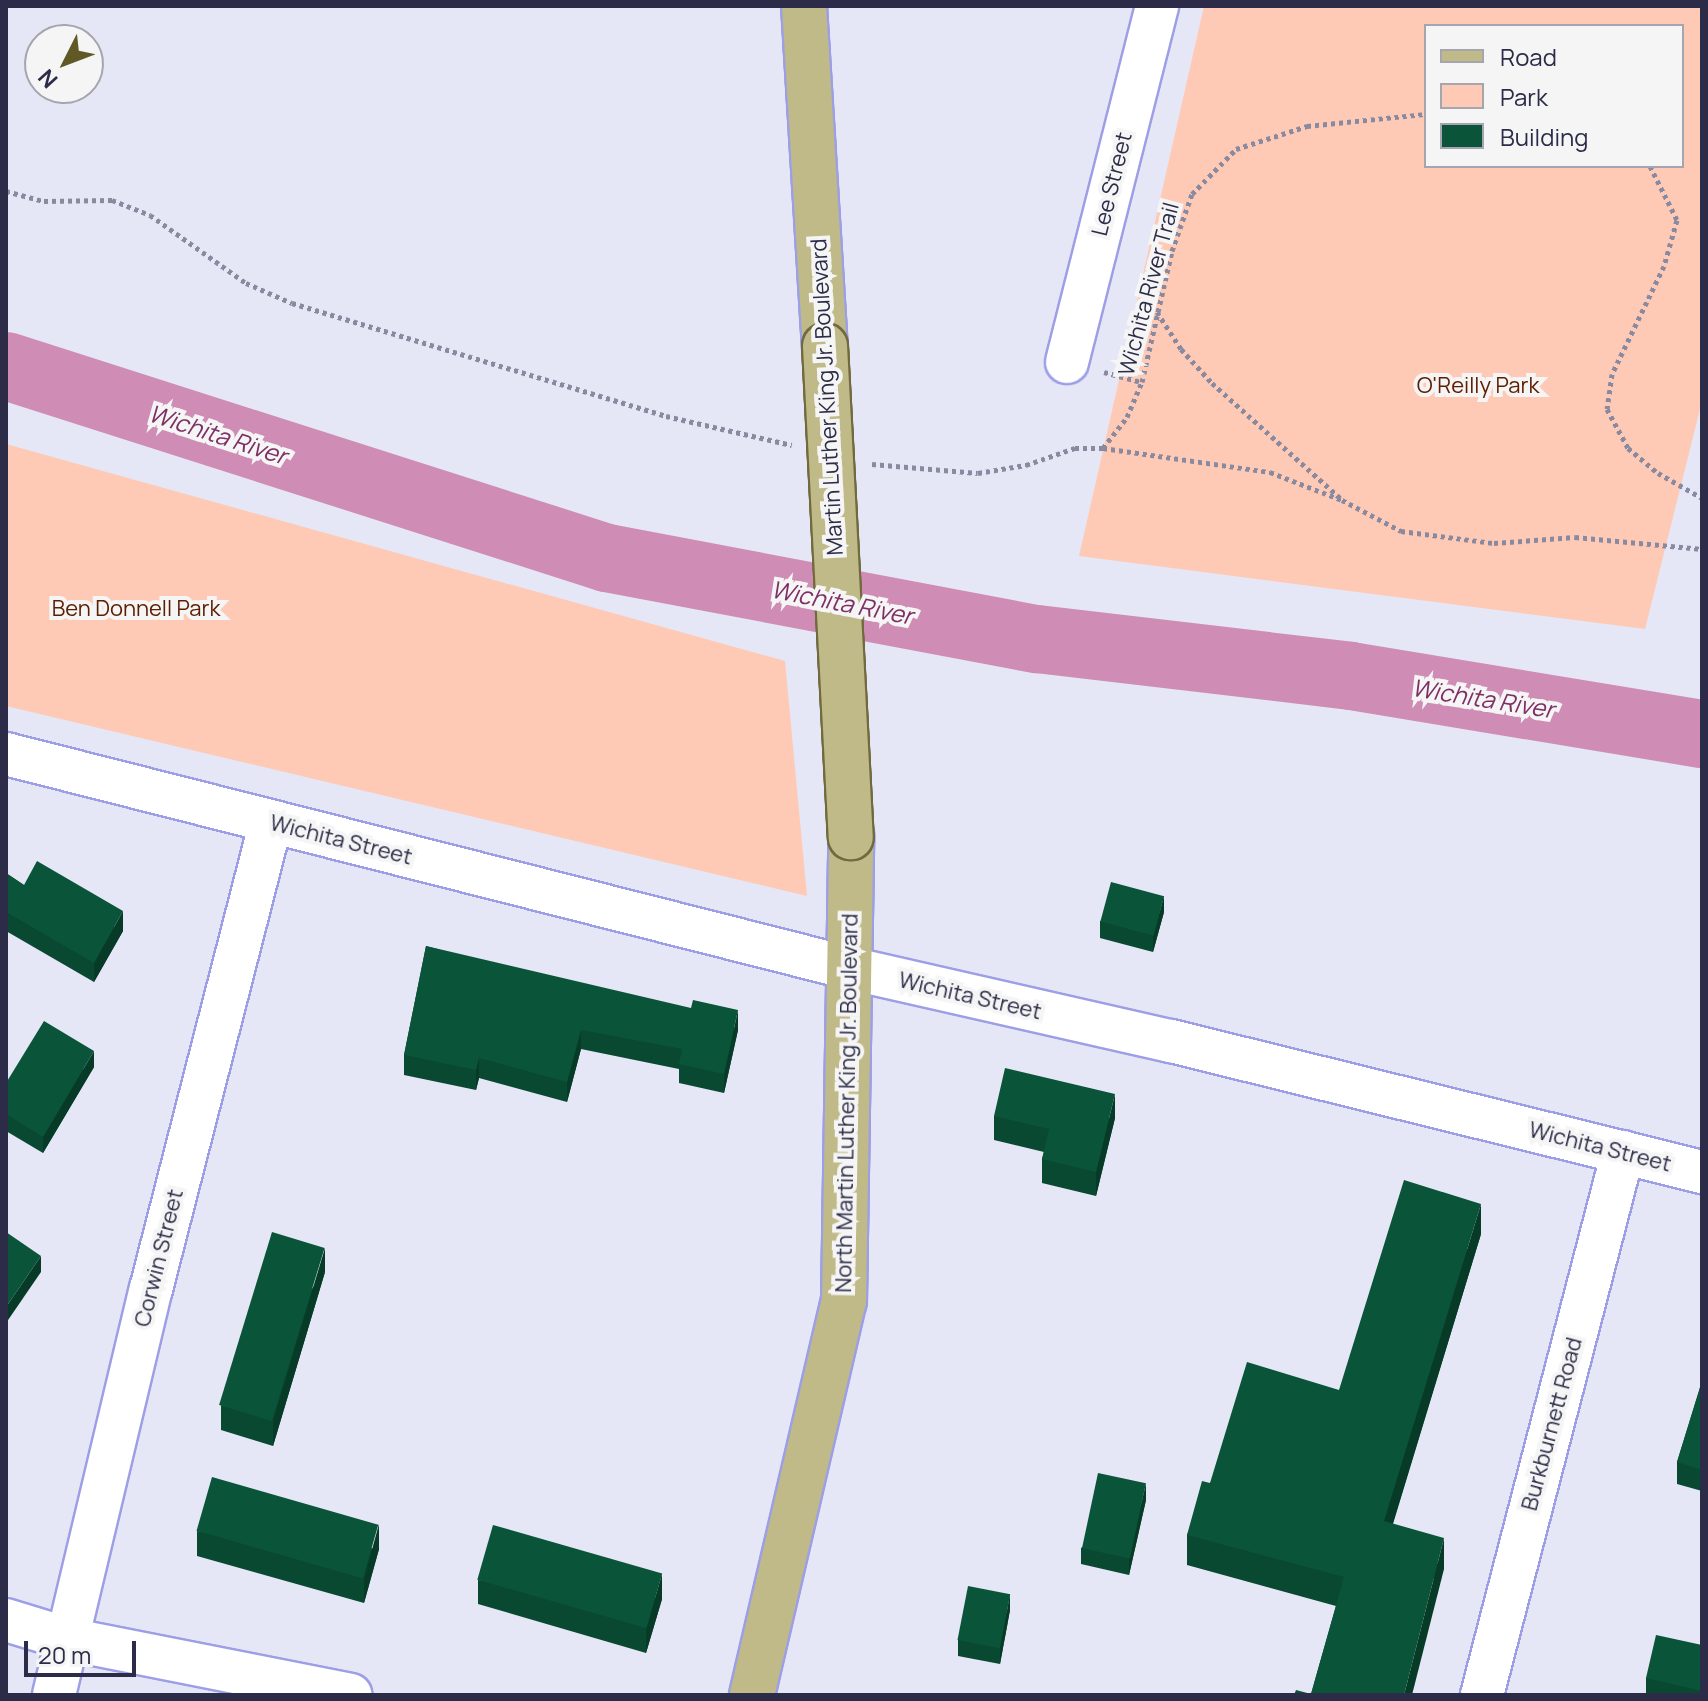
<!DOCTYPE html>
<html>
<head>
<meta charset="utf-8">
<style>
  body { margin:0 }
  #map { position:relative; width:1708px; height:1701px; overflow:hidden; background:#e5e7f6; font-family:Manrope,sans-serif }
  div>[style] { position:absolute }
  .green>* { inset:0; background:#fecab5 }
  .river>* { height:68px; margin:-34px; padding:0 34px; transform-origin:34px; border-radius:34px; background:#cf8cb5 }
  .path>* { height:5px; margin-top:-2.5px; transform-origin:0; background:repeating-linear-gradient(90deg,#898aa0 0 4px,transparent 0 8px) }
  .roads { filter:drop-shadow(2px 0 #9d9fe6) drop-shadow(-2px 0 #9d9fe6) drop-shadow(0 2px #9d9fe6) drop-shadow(0 -2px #9d9fe6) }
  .street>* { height:42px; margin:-21px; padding:0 21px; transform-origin:21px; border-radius:21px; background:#fff }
  .primary>* { height:44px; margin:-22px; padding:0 22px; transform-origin:22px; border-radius:22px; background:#c0ba88 }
  .bridges { filter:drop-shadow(2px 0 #716a3f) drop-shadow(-2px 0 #716a3f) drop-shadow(0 2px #716a3f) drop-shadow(0 -2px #716a3f) }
  .primary-bridge>* { height:44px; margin:-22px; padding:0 22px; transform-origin:22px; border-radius:22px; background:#c0ba88 }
  .wall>* { inset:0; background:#094831 }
  .shaded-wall>* { inset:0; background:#073b28 }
  .building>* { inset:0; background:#0a5439; transform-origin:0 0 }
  span { translate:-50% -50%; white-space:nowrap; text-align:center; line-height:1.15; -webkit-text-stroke:8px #f5f5f5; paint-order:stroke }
  .street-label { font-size:22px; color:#2c2c49 }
  .park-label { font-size:22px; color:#5d1d00 }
  .water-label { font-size:24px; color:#7e2f64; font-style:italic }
  .frame { position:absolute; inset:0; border:8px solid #2c2c49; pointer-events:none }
  .legend { position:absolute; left:1424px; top:24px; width:260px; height:144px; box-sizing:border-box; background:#f5f5f5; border:2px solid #a5a5b0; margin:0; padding:10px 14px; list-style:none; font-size:24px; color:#2c2c49 }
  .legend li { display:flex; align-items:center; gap:16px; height:40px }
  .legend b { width:40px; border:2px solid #a5a5b0 }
  .north { position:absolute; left:24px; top:24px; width:80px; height:80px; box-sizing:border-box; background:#f5f5f5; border:2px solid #a5a5b0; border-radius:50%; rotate:228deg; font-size:22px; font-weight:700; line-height:32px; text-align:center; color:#2c2c49 }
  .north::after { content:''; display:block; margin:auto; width:28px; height:36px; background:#605925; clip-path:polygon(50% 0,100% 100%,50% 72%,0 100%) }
  .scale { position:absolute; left:24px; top:1641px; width:112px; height:36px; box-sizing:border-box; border:4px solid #2c2c49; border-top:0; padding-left:10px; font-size:24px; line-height:28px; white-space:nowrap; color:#2c2c49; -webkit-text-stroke:6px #f5f5f5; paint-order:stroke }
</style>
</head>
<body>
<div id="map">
  <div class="green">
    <i style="clip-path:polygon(evenodd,1204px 6px,1702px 6px,1702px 401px,1645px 629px,1079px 556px,1204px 6px,1426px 26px,1682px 26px,1682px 166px,1426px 166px,1426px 26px)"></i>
    <i style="clip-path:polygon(6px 444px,785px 661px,807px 896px,6px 706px)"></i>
  </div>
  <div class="river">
    <i style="left:6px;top:366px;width:631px;rotate:17.72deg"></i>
    <i style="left:607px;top:558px;width:438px;rotate:10.7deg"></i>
    <i style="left:1037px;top:639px;width:316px;rotate:6.7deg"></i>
    <i style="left:1351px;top:676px;width:356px;rotate:9.4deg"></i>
  </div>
  <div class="path">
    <i style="left:1650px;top:166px;width:60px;rotate:63.4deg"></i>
    <i style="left:1677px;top:220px;width:48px;rotate:105.8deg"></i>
    <i style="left:1664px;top:266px;width:120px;rotate:115.7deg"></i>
    <i style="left:1612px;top:374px;width:35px;rotate:98deg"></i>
    <i style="left:1607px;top:409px;width:44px;rotate:61.7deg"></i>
    <i style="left:1628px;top:448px;width:39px;rotate:40deg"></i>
    <i style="left:1658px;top:473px;width:51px;rotate:29.6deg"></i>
    <i style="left:6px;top:191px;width:39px;rotate:15deg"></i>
    <i style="left:44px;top:201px;width:68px;rotate:-0.8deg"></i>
    <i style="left:112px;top:200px;width:41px;rotate:21.5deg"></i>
    <i style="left:150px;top:215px;width:118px;rotate:35.3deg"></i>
    <i style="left:246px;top:283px;width:50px;rotate:23.5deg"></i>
    <i style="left:292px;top:303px;width:391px;rotate:16.8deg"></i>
    <i style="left:666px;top:416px;width:129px;rotate:13deg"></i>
    <i style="left:1157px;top:312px;width:44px;rotate:57deg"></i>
    <i style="left:1181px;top:349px;width:46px;rotate:47.6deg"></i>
    <i style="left:1212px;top:383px;width:172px;rotate:41.9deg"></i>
    <i style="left:1104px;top:372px;width:39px;rotate:15deg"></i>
    <i style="left:1103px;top:448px;width:39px;rotate:-52deg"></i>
    <i style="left:1127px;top:417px;width:38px;rotate:-67deg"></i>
    <i style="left:1142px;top:382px;width:134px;rotate:-77.1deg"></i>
    <i style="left:1172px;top:251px;width:60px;rotate:-70.7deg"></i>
    <i style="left:1192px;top:194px;width:63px;rotate:-45.6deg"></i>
    <i style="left:1236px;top:149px;width:75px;rotate:-17.9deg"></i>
    <i style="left:1307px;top:126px;width:120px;rotate:-5.8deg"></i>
    <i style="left:872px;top:464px;width:106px;rotate:4.9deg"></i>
    <i style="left:978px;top:473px;width:49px;rotate:-9.5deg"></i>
    <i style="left:1026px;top:465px;width:52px;rotate:-19.1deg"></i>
    <i style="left:1075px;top:448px;width:28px"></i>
    <i style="left:1103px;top:448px;width:169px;rotate:8.2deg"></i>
    <i style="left:1270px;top:472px;width:77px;rotate:21.3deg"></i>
    <i style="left:1342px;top:500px;width:67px;rotate:27.7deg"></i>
    <i style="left:1401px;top:531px;width:94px;rotate:7.4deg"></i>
    <i style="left:1494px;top:543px;width:81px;rotate:-4.2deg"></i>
    <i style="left:1575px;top:537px;width:128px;rotate:5.4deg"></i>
  </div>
  <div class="roads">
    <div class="street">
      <i style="left:1067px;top:362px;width:367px;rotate:-75.8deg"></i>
      <i style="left:6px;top:754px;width:874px;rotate:14.24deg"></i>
      <i style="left:853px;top:969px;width:326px;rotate:12.8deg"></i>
      <i style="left:1171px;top:1041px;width:547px;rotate:13.86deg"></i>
      <i style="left:6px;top:1620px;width:65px;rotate:17deg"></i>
      <i style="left:68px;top:1639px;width:288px;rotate:11.2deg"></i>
      <i style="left:54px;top:1695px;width:417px;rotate:-76.6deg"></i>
      <i style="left:151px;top:1289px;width:481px;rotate:-75.6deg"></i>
      <i style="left:1482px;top:1695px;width:561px;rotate:-75.44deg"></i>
    </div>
    <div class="primary">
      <i style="left:804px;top:6px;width:341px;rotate:86.5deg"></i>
      <i style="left:752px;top:1695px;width:405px;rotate:-76.9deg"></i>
      <i style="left:844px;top:1301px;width:464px;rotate:-89.1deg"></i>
    </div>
  </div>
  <div class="bridges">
    <div class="primary-bridge">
      <i style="left:825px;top:346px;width:492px;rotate:87deg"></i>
    </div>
  </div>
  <div class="wall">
    <i style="clip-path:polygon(6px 873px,24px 885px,123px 931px,94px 982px,6px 931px)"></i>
    <i style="clip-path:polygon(1164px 912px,1153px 952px,1100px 938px,1100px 921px)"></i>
    <i style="clip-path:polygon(426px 946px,738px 1030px,724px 1093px,679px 1083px,679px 1069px,581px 1049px,567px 1102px,479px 1078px,476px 1090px,404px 1075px,404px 1055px)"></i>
    <i style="clip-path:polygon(94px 1067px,43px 1153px,6px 1131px,6px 1083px)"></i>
    <i style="clip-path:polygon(994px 1116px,1115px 1118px,1096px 1196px,1042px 1183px,1042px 1159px,1044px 1152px,994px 1140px)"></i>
    <i style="clip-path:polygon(1481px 1234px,1393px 1524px,1444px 1569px,1311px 1694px,1336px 1606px,1187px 1565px,1187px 1535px,1210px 1483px,1339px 1390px)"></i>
    <i style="clip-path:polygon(325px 1272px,273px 1446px,221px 1430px,221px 1406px)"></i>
    <i style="clip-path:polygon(1702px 1381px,1702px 1491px,1677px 1484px,1677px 1462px)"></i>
    <i style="clip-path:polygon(1146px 1500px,1129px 1575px,1081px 1564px,1081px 1548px)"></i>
    <i style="clip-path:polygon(197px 1531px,379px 1549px,364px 1603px,197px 1556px)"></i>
    <i style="clip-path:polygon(478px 1580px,662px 1599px,646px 1653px,478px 1604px)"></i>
    <i style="clip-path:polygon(1010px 1610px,1000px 1664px,958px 1656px,958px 1640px)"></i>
    <i style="clip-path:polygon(1702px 1645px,1702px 1695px,1646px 1694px,1646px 1678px)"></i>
  </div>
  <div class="shaded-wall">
    <i style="clip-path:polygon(1164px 896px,1164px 912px,1153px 952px,1153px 936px)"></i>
    <i style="clip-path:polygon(123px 911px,123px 931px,94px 982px,94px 963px)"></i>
    <i style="clip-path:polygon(738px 1010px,738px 1030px,724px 1093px,724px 1074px)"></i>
    <i style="clip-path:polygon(581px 1030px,581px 1049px,567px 1102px,567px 1082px)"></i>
    <i style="clip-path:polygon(94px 1051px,94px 1067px,43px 1153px,43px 1137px)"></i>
    <i style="clip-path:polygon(479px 1058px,479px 1078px,476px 1090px,476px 1070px)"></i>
    <i style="clip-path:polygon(1115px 1094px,1115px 1118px,1096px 1196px,1096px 1172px)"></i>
    <i style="clip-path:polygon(1481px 1204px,1481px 1234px,1384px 1552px,1384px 1521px)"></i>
    <i style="clip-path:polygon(325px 1248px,325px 1272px,273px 1446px,273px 1421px)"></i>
    <i style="clip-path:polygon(41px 1256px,41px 1272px,6px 1323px,6px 1307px)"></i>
    <i style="clip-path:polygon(1146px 1483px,1146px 1500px,1129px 1575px,1129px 1558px)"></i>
    <i style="clip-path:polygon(379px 1524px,379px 1549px,364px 1603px,364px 1579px)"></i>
    <i style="clip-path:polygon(1444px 1538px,1444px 1569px,1412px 1695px,1404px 1695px)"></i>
    <i style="clip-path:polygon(662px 1574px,662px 1599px,646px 1653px,646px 1629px)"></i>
    <i style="clip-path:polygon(1010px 1594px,1010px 1610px,1000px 1664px,1000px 1648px)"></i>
  </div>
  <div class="building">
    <i style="clip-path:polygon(37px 861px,123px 911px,94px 963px,6px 912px,6px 873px,24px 885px)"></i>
    <i style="left:1111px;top:882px;width:55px;height:41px;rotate:15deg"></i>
    <i style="clip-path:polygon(426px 946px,691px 1008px,693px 1000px,738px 1010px,724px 1074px,679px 1064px,682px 1049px,581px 1030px,567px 1082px,479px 1058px,476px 1070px,404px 1055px)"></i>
    <i style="clip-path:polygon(44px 1021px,94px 1051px,43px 1137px,6px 1114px,6px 1083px)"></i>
    <i style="clip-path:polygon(1005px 1068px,1115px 1094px,1096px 1172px,1042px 1159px,1049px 1129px,994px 1116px)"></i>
    <i style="clip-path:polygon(1404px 1180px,1481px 1204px,1384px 1521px,1444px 1538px,1404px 1695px,1294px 1695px,1296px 1690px,1311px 1694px,1344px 1577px,1187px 1535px,1202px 1481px,1210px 1483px,1247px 1362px,1339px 1390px)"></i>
    <i style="clip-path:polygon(6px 1232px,41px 1256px,6px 1307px)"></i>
    <i style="left:272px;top:1232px;width:55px;height:181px;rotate:17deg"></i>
    <i style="clip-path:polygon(1702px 1381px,1702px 1470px,1677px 1462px)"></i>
    <i style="left:1098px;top:1473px;width:49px;height:77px;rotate:12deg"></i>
    <i style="left:212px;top:1477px;width:173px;height:56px;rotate:16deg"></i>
    <i style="left:493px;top:1525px;width:176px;height:57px;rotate:16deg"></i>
    <i style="left:968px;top:1586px;width:43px;height:55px;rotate:11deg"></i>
    <i style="clip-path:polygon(1656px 1635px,1702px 1645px,1702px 1691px,1646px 1678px)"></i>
  </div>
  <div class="street-label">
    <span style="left:1112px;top:184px;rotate:-76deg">Lee Street</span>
    <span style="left:1149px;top:289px;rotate:-75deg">Wichita River Trail</span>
    <span style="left:827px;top:397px;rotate:-93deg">Martin Luther King Jr. Boulevard</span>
    <span style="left:341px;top:840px;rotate:14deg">Wichita Street</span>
    <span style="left:970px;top:996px;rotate:13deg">Wichita Street</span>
    <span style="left:847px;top:1103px;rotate:-89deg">North Martin Luther King Jr. Boulevard</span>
    <span style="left:1600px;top:1147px;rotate:14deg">Wichita Street</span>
    <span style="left:159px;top:1258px;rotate:-76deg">Corwin Street</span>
    <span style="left:1552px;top:1424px;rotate:-75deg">Burkburnett Road</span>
  </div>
  <div class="park-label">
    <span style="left:1478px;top:386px">O'Reilly Park</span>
    <span style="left:136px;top:609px">Ben Donnell Park</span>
  </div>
  <div class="water-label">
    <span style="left:218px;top:434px;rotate:18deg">Wichita River</span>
    <span style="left:842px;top:602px;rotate:11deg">Wichita River</span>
    <span style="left:1483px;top:698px;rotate:9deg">Wichita River</span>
  </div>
  <div class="frame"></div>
  <ul class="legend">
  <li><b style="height:10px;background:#c0ba88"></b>Road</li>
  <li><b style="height:22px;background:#fecab5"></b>Park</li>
  <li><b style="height:22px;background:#0a5439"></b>Building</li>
  </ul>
  <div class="north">N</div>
  <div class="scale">20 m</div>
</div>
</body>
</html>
